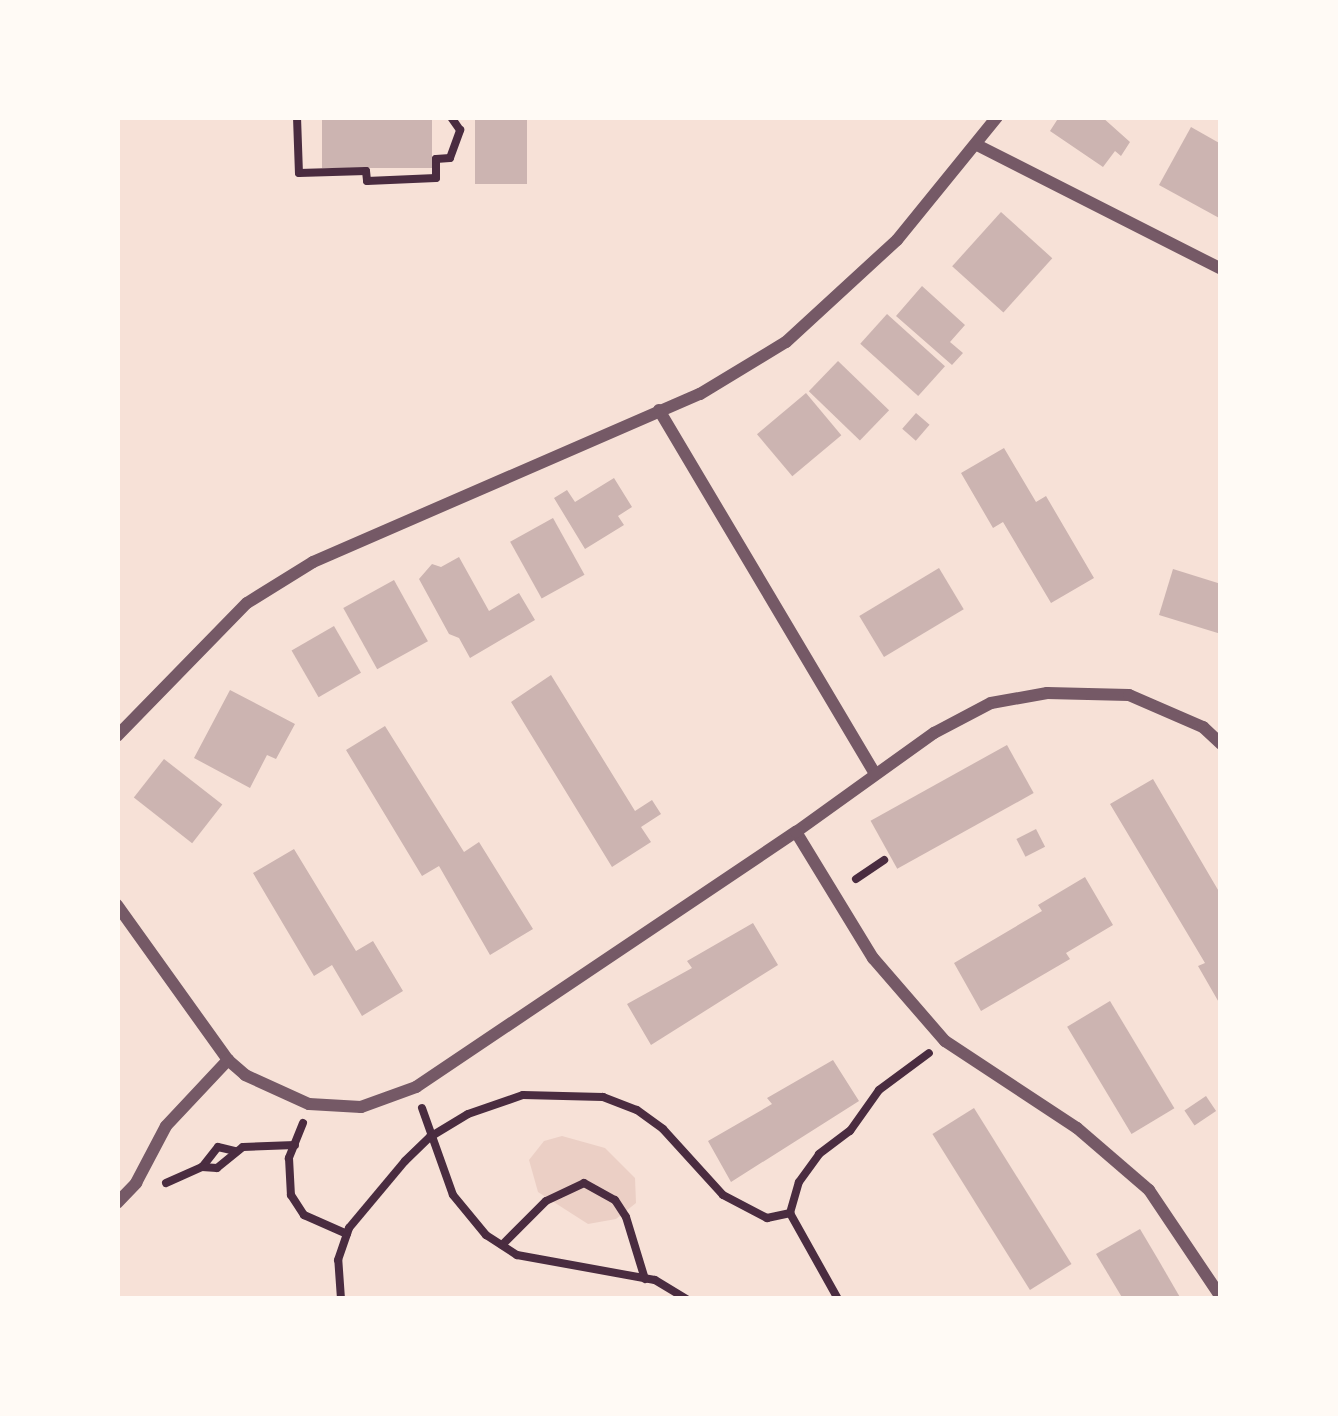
<!DOCTYPE html>
<html>
<head>
<meta charset="utf-8">
<style>
  body { margin:0 }
  #map { position:relative; width:1338px; height:1416px; overflow:hidden; background:#f7e1d7; font-family:Inter,sans-serif }
  div>[style] { position:absolute }
  .green>* { inset:0; background:#ebcfc5 }
  .building>* { inset:0; background:#ccb4b1; transform-origin:0 0 }
  .path>* { height:8px; margin:-4px; padding:0 4px; transform-origin:4px; border-radius:4px; background:#4a2c40 }
  .minor>* { height:12px; margin:-6px; padding:0 6px; transform-origin:6px; border-radius:6px; background:#755966 }
  span { translate:-50% -50%; white-space:nowrap; text-align:center; line-height:1.15; -webkit-text-stroke:12px #fffaf5; paint-order:stroke }
  .frame { position:absolute; inset:0; border:120px solid #fffaf5; pointer-events:none }
</style>
</head>
<body>
<div id="map">
  <div class="green">
    <i style="clip-path:polygon(562px 1136px,605px 1148px,635px 1178px,636px 1203px,616px 1219px,588px 1224px,538px 1192px,529px 1160px,544px 1141px)"></i>
  </div>
  <div class="building">
    <i style="left:322px;top:117px;width:110px;height:51px"></i>
    <i style="left:475px;top:117px;width:52px;height:67px"></i>
    <i style="clip-path:polygon(1059px 117px,1102px 117px,1130px 142px,1121px 156px,1115px 151px,1103px 167px,1050px 131px)"></i>
    <i style="clip-path:polygon(1191px 127px,1221px 144px,1221px 219px,1159px 185px)"></i>
    <i style="left:1001px;top:212px;width:69px;height:73px;rotate:42deg"></i>
    <i style="clip-path:polygon(922px 286px,965px 325px,950px 342px,963px 353px,952px 365px,896px 316px)"></i>
    <i style="left:887px;top:314px;width:78px;height:40px;rotate:42deg"></i>
    <i style="left:838px;top:361px;width:71px;height:42px;rotate:44deg"></i>
    <i style="left:806px;top:393px;width:55px;height:64px;rotate:50deg"></i>
    <i style="left:916px;top:413px;width:18px;height:21px;rotate:41deg"></i>
    <i style="clip-path:polygon(1004px 448px,1036px 502px,1046px 496px,1094px 578px,1051px 603px,1003px 522px,993px 528px,961px 473px)"></i>
    <i style="clip-path:polygon(614px 478px,632px 507px,618px 516px,624px 525px,585px 549px,554px 498px,567px 490px,575px 502px)"></i>
    <i style="left:553px;top:518px;width:65px;height:49px;rotate:61deg"></i>
    <i style="clip-path:polygon(459px 557px,489px 611px,519px 593px,535px 620px,470px 658px,459px 638px,449px 634px,419px 579px,432px 564px,441px 567px)"></i>
    <i style="left:939px;top:568px;width:48px;height:93px;rotate:59deg"></i>
    <i style="clip-path:polygon(1173px 569px,1221px 584px,1221px 634px,1159px 615px)"></i>
    <i style="left:394px;top:580px;width:70px;height:58px;rotate:61deg"></i>
    <i style="left:334px;top:626px;width:54px;height:49px;rotate:60deg"></i>
    <i style="clip-path:polygon(551px 675px,635px 811px,652px 800px,661px 814px,641px 827px,651px 842px,612px 867px,511px 702px)"></i>
    <i style="clip-path:polygon(230px 690px,295px 724px,276px 759px,267px 755px,250px 788px,194px 758px)"></i>
    <i style="clip-path:polygon(385px 726px,464px 852px,479px 842px,533px 929px,490px 955px,439px 866px,422px 876px,346px 750px)"></i>
    <i style="left:1007px;top:745px;width:55px;height:156px;rotate:61deg"></i>
    <i style="left:164px;top:759px;width:74px;height:49px;rotate:38deg"></i>
    <i style="clip-path:polygon(1153px 779px,1221px 895px,1221px 1006px,1198px 966px,1205px 963px,1110px 804px)"></i>
    <i style="left:1036px;top:829px;width:20px;height:22px;rotate:63deg"></i>
    <i style="clip-path:polygon(294px 849px,356px 951px,373px 941px,403px 991px,362px 1016px,332px 965px,314px 976px,253px 873px)"></i>
    <i style="clip-path:polygon(1085px 877px,1113px 925px,1066px 953px,1070px 959px,981px 1011px,954px 963px,1042px 911px,1038px 905px)"></i>
    <i style="clip-path:polygon(753px 923px,778px 965px,651px 1045px,627px 1004px,692px 968px,687px 961px)"></i>
    <i style="left:1110px;top:1001px;width:125px;height:50px;rotate:59deg"></i>
    <i style="clip-path:polygon(833px 1060px,859px 1101px,731px 1182px,708px 1141px,772px 1104px,767px 1098px)"></i>
    <i style="left:1206px;top:1096px;width:18px;height:26px;rotate:56deg"></i>
    <i style="left:974px;top:1108px;width:184px;height:49px;rotate:58deg"></i>
    <i style="clip-path:polygon(1140px 1229px,1159px 1261px,1181px 1299px,1123px 1299px,1096px 1254px)"></i>
  </div>
  <div class="path">
    <i style="left:297px;top:117px;width:56px;rotate:88deg"></i>
    <i style="left:299px;top:173px;width:67px;rotate:-1.7deg"></i>
    <i style="left:366px;top:171px;width:10px;rotate:84deg"></i>
    <i style="left:367px;top:181px;width:69px;rotate:-2.5deg"></i>
    <i style="left:436px;top:178px;width:19px;rotate:-90deg"></i>
    <i style="left:436px;top:159px;width:14px;rotate:-4deg"></i>
    <i style="left:450px;top:158px;width:30px;rotate:-70deg"></i>
    <i style="left:460px;top:130px;width:16px;rotate:-125deg"></i>
    <i style="left:856px;top:879px;width:34px;rotate:-34deg"></i>
    <i style="left:422px;top:1108px;width:92px;rotate:70.4deg"></i>
    <i style="left:453px;top:1195px;width:52px;rotate:50.5deg"></i>
    <i style="left:486px;top:1235px;width:37px;rotate:33deg"></i>
    <i style="left:517px;top:1255px;width:140px;rotate:10.3deg"></i>
    <i style="left:655px;top:1280px;width:37px;rotate:31deg"></i>
    <i style="left:303px;top:1123px;width:38px;rotate:112deg"></i>
    <i style="left:289px;top:1158px;width:37px;rotate:87deg"></i>
    <i style="left:291px;top:1195px;width:24px;rotate:57deg"></i>
    <i style="left:304px;top:1215px;width:47px;rotate:23.8deg"></i>
    <i style="left:203px;top:1166px;width:24px;rotate:-52deg"></i>
    <i style="left:218px;top:1147px;width:18px;rotate:13deg"></i>
    <i style="left:166px;top:1183px;width:39px;rotate:-24deg"></i>
    <i style="left:202px;top:1167px;width:15px;rotate:4deg"></i>
    <i style="left:217px;top:1168px;width:33px;rotate:-39deg"></i>
    <i style="left:243px;top:1147px;width:52px;rotate:-2.2deg"></i>
    <i style="left:502px;top:1245px;width:62px;rotate:-45deg"></i>
    <i style="left:546px;top:1201px;width:42px;rotate:-25.3deg"></i>
    <i style="left:584px;top:1183px;width:35px;rotate:29deg"></i>
    <i style="left:615px;top:1200px;width:20px;rotate:57deg"></i>
    <i style="left:626px;top:1217px;width:65px;rotate:73deg"></i>
    <i style="left:341px;top:1299px;width:39px;rotate:-94deg"></i>
    <i style="left:338px;top:1260px;width:34px;rotate:-71deg"></i>
    <i style="left:349px;top:1228px;width:87px;rotate:-50.1deg"></i>
    <i style="left:405px;top:1161px;width:35px;rotate:-44deg"></i>
    <i style="left:430px;top:1137px;width:44px;rotate:-31.2deg"></i>
    <i style="left:468px;top:1114px;width:58px;rotate:-19.1deg"></i>
    <i style="left:523px;top:1095px;width:80px;rotate:1.4deg"></i>
    <i style="left:603px;top:1097px;width:36px;rotate:21deg"></i>
    <i style="left:637px;top:1110px;width:32px;rotate:36deg"></i>
    <i style="left:663px;top:1129px;width:89px;rotate:47.7deg"></i>
    <i style="left:723px;top:1195px;width:50px;rotate:27.6deg"></i>
    <i style="left:767px;top:1218px;width:24px;rotate:-12deg"></i>
    <i style="left:838px;top:1299px;width:98px;rotate:-119.2deg"></i>
    <i style="left:790px;top:1213px;width:32px;rotate:-74deg"></i>
    <i style="left:799px;top:1182px;width:34px;rotate:-54deg"></i>
    <i style="left:819px;top:1154px;width:39px;rotate:-37deg"></i>
    <i style="left:850px;top:1131px;width:50px;rotate:-54.7deg"></i>
    <i style="left:879px;top:1090px;width:62px;rotate:-36.5deg"></i>
  </div>
  <div class="minor">
    <i style="left:977px;top:145px;width:274px;rotate:26.9deg"></i>
    <i style="left:659px;top:410px;width:423px;rotate:59.3deg"></i>
    <i style="left:117px;top:736px;width:186px;rotate:-45.7deg"></i>
    <i style="left:247px;top:603px;width:78px;rotate:-31.8deg"></i>
    <i style="left:313px;top:562px;width:422px;rotate:-23.5deg"></i>
    <i style="left:700px;top:394px;width:100px;rotate:-31.2deg"></i>
    <i style="left:786px;top:342px;width:151px;rotate:-42.6deg"></i>
    <i style="left:897px;top:240px;width:159px;rotate:-50.9deg"></i>
    <i style="left:796px;top:832px;width:148px;rotate:58.6deg"></i>
    <i style="left:873px;top:958px;width:110px;rotate:49.1deg"></i>
    <i style="left:945px;top:1041px;width:158px;rotate:33.4deg"></i>
    <i style="left:1077px;top:1128px;width:95px;rotate:40.7deg"></i>
    <i style="left:1149px;top:1190px;width:129px;rotate:56.1deg"></i>
    <i style="left:117px;top:905px;width:191px;rotate:54.4deg"></i>
    <i style="left:228px;top:1060px;width:23px;rotate:41deg"></i>
    <i style="left:245px;top:1075px;width:70px;rotate:24.4deg"></i>
    <i style="left:309px;top:1104px;width:52px;rotate:3.3deg"></i>
    <i style="left:361px;top:1107px;width:59px;rotate:-20deg"></i>
    <i style="left:416px;top:1087px;width:458px;rotate:-33.9deg"></i>
    <i style="left:796px;top:832px;width:170px;rotate:-35.7deg"></i>
    <i style="left:934px;top:733px;width:64px;rotate:-27.8deg"></i>
    <i style="left:991px;top:703px;width:57px;rotate:-10.1deg"></i>
    <i style="left:1047px;top:693px;width:82px;rotate:1.4deg"></i>
    <i style="left:1129px;top:695px;width:81px;rotate:23.4deg"></i>
    <i style="left:1203px;top:727px;width:25px;rotate:43deg"></i>
    <i style="left:117px;top:1203px;width:28px;rotate:-46deg"></i>
    <i style="left:136px;top:1183px;width:64px;rotate:-62.2deg"></i>
    <i style="left:166px;top:1126px;width:91px;rotate:-46.8deg"></i>
  </div>
  <div class="frame"></div>
</div>
</body>
</html>
